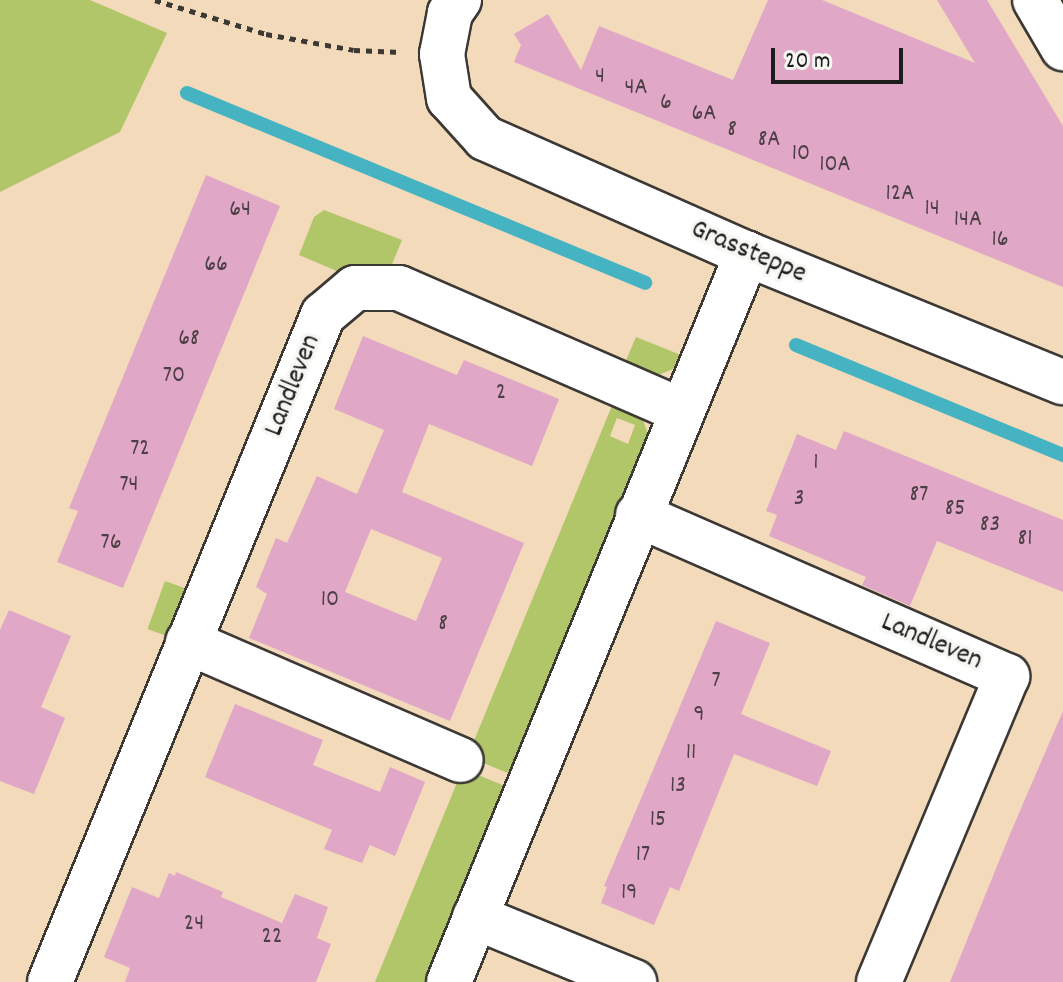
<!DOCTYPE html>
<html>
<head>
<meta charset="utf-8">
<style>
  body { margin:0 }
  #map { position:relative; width:1063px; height:982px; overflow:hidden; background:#f2dabb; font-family:Dekko,sans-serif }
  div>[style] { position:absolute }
  .green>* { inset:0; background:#b1c569; transform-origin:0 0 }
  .stream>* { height:14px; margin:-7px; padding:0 7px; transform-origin:7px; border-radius:7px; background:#46b3c2 }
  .building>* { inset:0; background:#e1a7c6 }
  .path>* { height:5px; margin-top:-2.5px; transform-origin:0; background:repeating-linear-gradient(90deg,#3c3834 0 6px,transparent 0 12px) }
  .roads { filter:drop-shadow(2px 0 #3c3834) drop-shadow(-2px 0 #3c3834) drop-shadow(0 2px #3c3834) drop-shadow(0 -2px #3c3834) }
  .street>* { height:44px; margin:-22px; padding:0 22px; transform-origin:22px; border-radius:22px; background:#fff }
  span { translate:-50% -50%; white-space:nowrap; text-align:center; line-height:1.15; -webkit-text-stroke:7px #f6f6f2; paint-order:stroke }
  .number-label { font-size:24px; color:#4d3f46 }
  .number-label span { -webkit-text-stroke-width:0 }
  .street-label { font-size:28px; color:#1c1c1c }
  .scale { position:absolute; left:771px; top:48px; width:132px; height:36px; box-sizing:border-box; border:4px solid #1c1c1c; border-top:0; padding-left:10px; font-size:24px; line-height:28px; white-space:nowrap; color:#1c1c1c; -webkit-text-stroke:6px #f6f6f2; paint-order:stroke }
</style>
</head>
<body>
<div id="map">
  <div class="green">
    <i style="clip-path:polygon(0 0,90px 0,167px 33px,120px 132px,0 192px)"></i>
    <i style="clip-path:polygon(324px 210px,402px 240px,390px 269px,344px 274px,299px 255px,314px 217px)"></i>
    <i style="clip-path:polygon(636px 337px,686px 357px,673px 369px,656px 376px,623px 367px)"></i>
    <i style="clip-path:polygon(evenodd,616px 396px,641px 414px,650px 440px,515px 776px,474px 759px,471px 748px,616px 396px,617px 418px,635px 425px,628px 444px,610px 436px,617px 418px)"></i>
    <i style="left:165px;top:581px;width:30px;height:51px;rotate:20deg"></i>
    <i style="clip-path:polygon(468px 771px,510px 788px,430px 982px,375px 982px,461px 773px)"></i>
  </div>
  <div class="stream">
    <i style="left:187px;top:93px;width:496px;rotate:22.5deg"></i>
    <i style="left:796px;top:345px;width:289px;rotate:22.4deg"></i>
  </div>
  <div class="building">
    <i style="clip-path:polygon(768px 0,822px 0,975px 63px,937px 0,987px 0,1063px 126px,1063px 287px,514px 62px,521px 45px,514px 34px,548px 14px,581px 70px,599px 26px,733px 80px)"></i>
    <i style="clip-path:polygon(206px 175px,280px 206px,123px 588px,57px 562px,78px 511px,69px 508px)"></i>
    <i style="clip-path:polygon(evenodd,363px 336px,457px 375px,464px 360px,559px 399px,532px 466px,429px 424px,402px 492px,524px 543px,450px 721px,249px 638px,267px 594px,256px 587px,276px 538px,287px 543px,317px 476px,357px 494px,384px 430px,334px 409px,363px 336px,371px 529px,442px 558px,416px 621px,345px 592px,371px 529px)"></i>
    <i style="clip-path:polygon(844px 431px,1063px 520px,1063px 592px,937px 541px,910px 606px,862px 585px,866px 577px,769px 536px,777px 515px,766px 511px,797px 434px,836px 450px)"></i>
    <i style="clip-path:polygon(9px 610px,71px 636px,41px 707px,65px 718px,34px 794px,0 781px,0 630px)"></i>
    <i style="clip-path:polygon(716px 621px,770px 643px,741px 714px,831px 751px,817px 786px,734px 754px,679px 891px,670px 887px,654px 925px,601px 903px,607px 887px,604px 886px)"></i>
    <i style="clip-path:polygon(235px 704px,323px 740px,313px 765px,380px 792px,390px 767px,425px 782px,395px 856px,370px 845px,362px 863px,324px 849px,332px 830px,205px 777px)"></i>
    <i style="clip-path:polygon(1063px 711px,1063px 982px,950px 982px,1010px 834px)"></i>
    <i style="clip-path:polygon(176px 872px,223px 892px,221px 897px,282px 923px,295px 894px,328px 907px,317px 938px,331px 944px,316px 982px,125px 982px,130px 968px,104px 957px,132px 887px,159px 898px,169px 873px,175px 876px)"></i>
  </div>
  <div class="path">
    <i style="left:155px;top:0;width:116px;rotate:17deg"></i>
    <i style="left:266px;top:34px;width:89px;rotate:10.3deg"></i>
    <i style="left:354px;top:50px;width:47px;rotate:2.4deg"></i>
  </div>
  <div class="roads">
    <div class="street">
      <i style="left:459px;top:0;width:16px;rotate:125deg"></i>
      <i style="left:450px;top:13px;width:42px;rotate:101deg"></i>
      <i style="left:442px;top:54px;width:45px;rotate:81deg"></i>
      <i style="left:449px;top:98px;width:54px;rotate:48deg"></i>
      <i style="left:485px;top:138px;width:287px;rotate:23.9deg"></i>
      <i style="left:747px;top:254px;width:341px;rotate:22.1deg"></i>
      <i style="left:1035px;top:0;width:56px;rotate:59.7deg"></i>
      <i style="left:638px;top:515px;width:403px;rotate:23.6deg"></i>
      <i style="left:1007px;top:676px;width:332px;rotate:112.7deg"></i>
      <i style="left:188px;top:642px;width:297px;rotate:23.4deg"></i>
      <i style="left:475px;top:917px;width:172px;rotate:22.2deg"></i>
      <i style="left:50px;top:982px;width:721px;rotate:-67.74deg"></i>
      <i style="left:323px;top:315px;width:42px;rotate:-40.2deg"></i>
      <i style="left:355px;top:288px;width:44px"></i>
      <i style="left:399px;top:288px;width:306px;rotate:23.5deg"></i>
      <i style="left:449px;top:982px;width:787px;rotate:-67.74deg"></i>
    </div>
  </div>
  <div class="number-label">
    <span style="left:600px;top:78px">4</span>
    <span style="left:636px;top:89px">4A</span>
    <span style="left:666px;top:104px">6</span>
    <span style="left:704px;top:115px">6A</span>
    <span style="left:732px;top:131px">8</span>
    <span style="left:769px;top:141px">8A</span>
    <span style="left:801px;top:155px">10</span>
    <span style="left:835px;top:166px">10A</span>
    <span style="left:900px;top:195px">12A</span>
    <span style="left:932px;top:210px">14</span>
    <span style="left:240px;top:211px">64</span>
    <span style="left:968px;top:221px">14A</span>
    <span style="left:1000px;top:241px">16</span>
    <span style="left:216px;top:266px">66</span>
    <span style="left:189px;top:340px">68</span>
    <span style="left:174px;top:377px">70</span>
    <span style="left:501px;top:394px">2</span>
    <span style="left:140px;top:450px">72</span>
    <span style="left:816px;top:464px">1</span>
    <span style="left:129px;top:486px">74</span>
    <span style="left:919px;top:496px">87</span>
    <span style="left:799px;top:500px">3</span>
    <span style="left:955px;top:510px">85</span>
    <span style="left:990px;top:526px">83</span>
    <span style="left:1025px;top:540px">81</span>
    <span style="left:111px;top:544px">76</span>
    <span style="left:330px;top:601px">10</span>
    <span style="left:443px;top:625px">8</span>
    <span style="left:716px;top:682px">7</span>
    <span style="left:699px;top:716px">9</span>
    <span style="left:691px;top:754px">11</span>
    <span style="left:678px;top:787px">13</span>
    <span style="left:658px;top:821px">15</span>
    <span style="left:643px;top:856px">17</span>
    <span style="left:629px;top:894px">19</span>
    <span style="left:194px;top:925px">24</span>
    <span style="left:272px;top:938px">22</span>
  </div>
  <div class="street-label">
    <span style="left:748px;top:253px;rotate:23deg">Grassteppe</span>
    <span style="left:294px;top:386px;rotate:-68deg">Landleven</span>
    <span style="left:931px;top:643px;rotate:23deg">Landleven</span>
  </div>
  <div class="scale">20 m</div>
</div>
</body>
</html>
